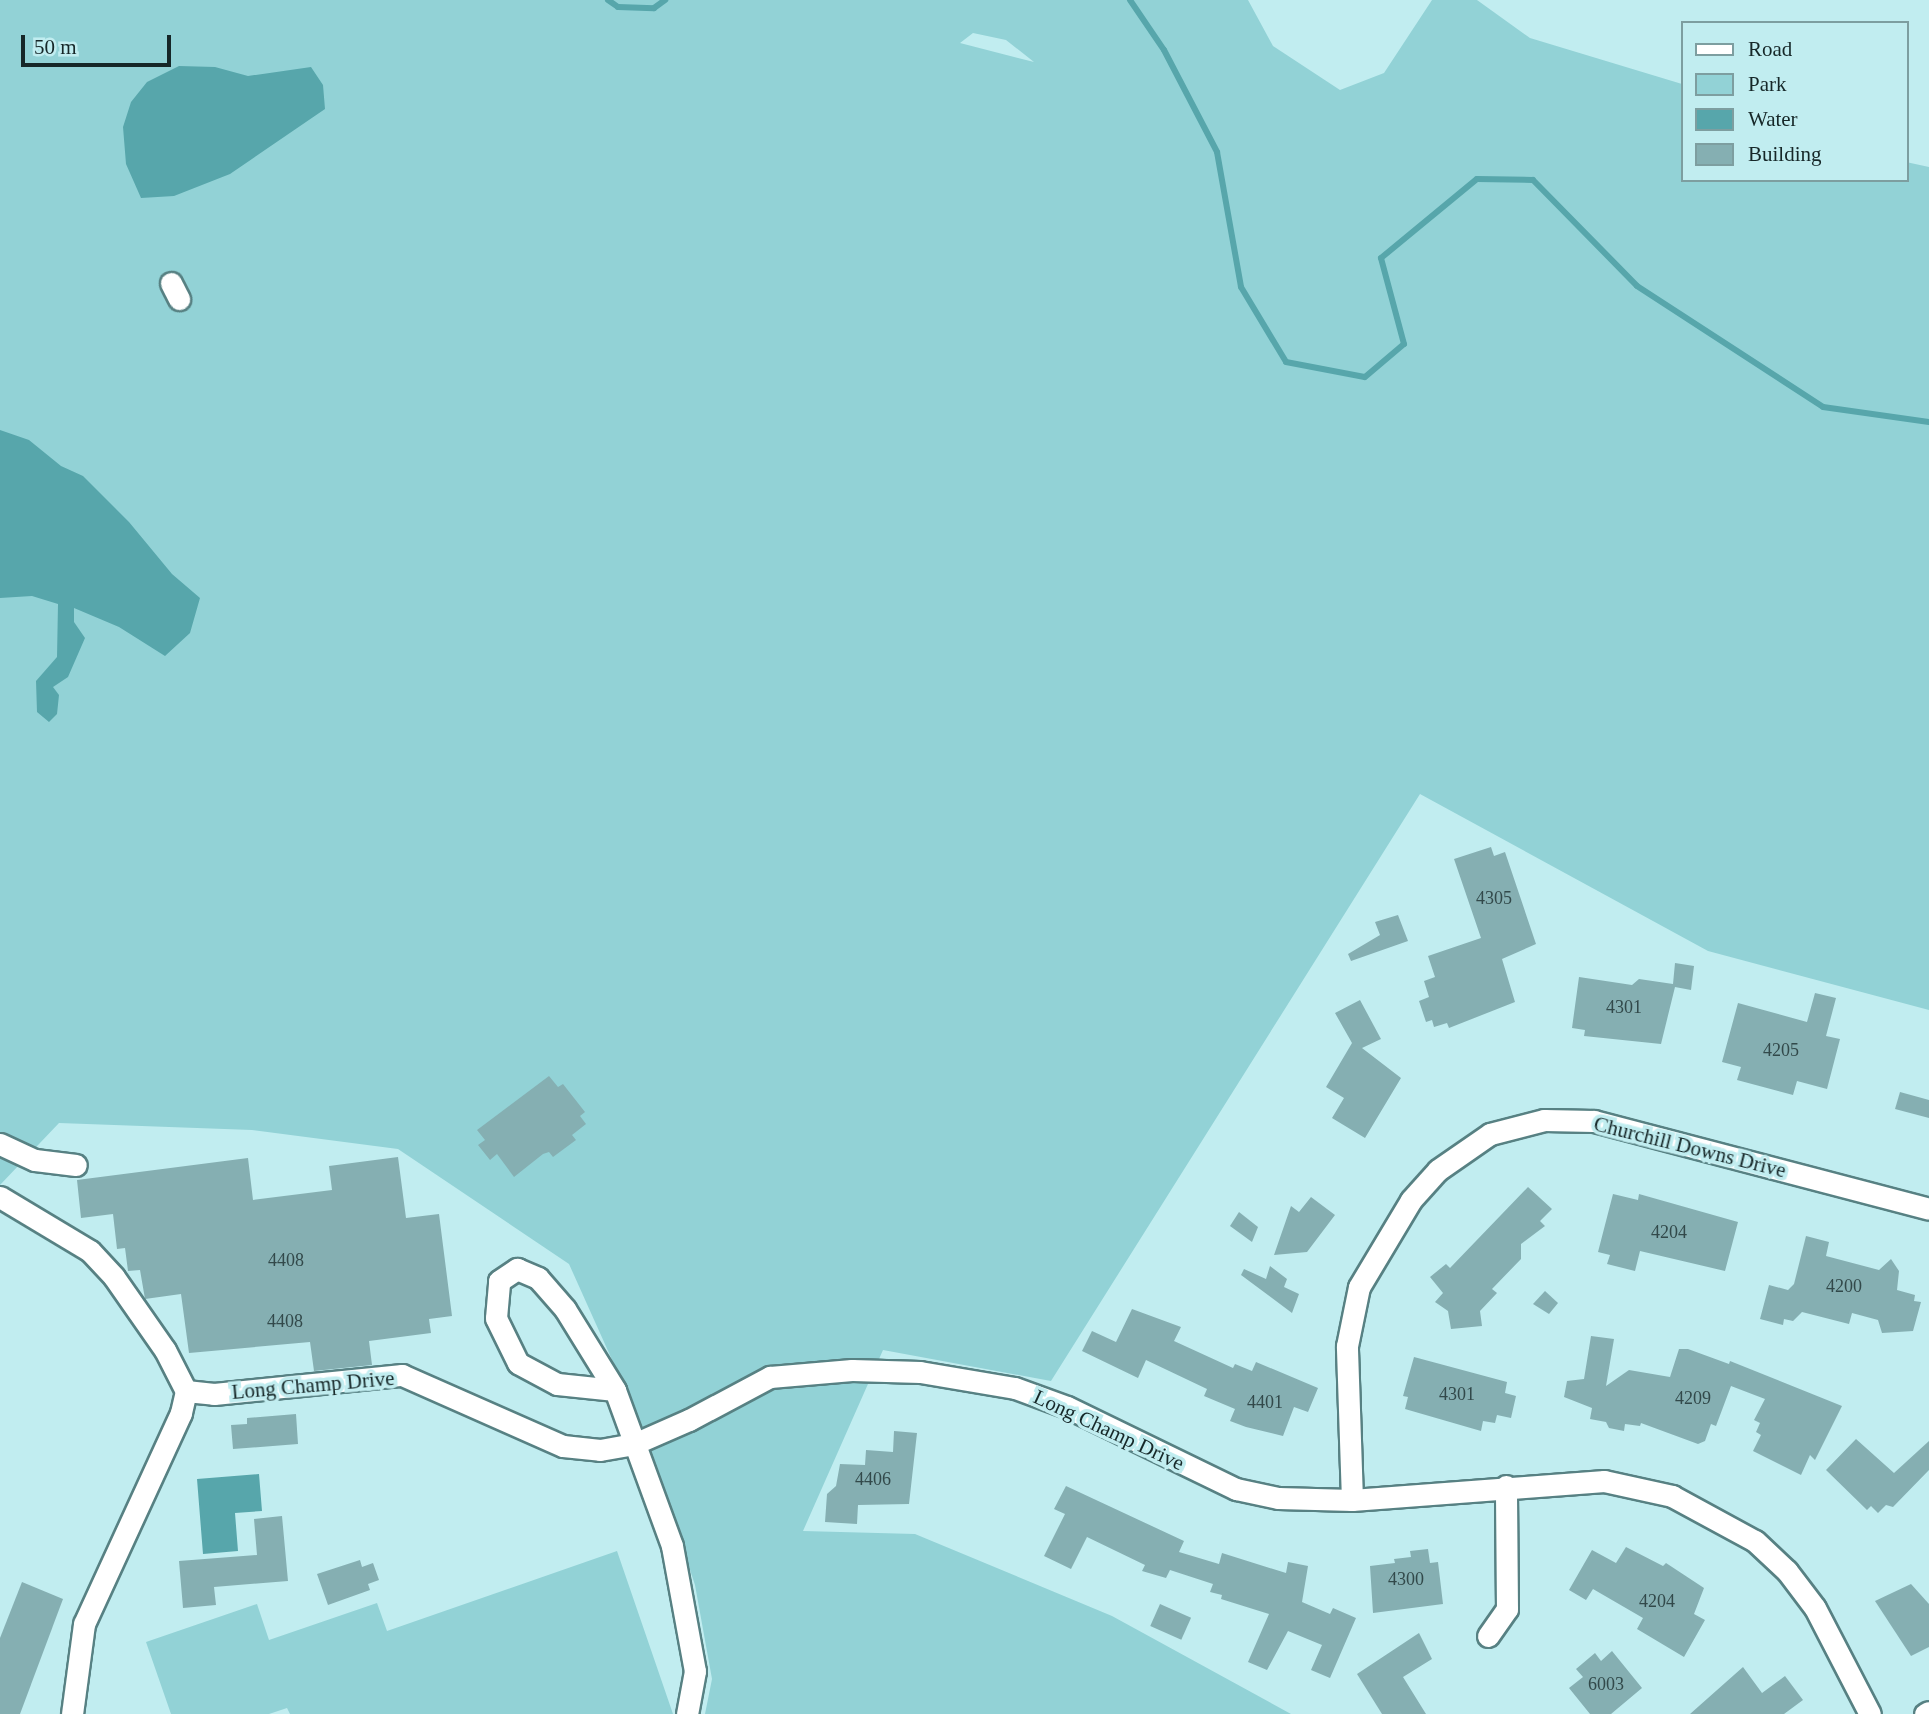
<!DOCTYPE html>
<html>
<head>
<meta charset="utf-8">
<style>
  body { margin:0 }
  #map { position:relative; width:1929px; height:1714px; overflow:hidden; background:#c1edf0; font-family:"Times New Roman",serif }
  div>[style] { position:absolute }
  .green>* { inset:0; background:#92d2d6 }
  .water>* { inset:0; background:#57a6ab }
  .stream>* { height:6px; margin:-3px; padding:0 3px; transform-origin:3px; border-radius:3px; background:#57a6ab }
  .building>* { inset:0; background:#85afb2; transform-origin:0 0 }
  .roads { filter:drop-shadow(2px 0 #578183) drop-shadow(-2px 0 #578183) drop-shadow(0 2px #578183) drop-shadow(0 -2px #578183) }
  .minor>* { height:21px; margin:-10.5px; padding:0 10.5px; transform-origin:10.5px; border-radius:10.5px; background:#fff }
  span { translate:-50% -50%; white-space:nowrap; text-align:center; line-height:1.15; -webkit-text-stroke:7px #c1edf0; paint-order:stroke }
  .number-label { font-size:18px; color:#32494a }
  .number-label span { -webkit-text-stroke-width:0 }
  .street-label { font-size:21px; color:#162728 }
  .legend { position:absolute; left:1681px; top:21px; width:228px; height:161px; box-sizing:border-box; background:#c1edf0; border:2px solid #7d9ea0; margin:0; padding:9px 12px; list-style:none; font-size:21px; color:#162728 }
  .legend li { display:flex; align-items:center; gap:14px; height:35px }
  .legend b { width:35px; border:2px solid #7d9ea0 }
  .scale { position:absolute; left:21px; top:35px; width:150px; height:32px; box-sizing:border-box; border:4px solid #162728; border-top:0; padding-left:9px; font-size:21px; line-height:24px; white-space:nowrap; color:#162728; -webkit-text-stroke:5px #c1edf0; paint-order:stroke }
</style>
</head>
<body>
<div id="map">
  <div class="green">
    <i style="clip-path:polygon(evenodd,0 0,1248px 0,1273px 46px,1340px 90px,1384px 73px,1432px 0,1477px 0,1530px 38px,1682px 84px,1682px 180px,1906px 180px,1906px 162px,1929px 167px,1929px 1010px,1708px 951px,1420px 794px,1051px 1381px,883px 1350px,803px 1531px,915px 1534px,1112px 1616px,1291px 1714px,705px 1714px,712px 1679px,695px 1585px,644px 1431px,569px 1264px,398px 1149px,252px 1130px,59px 1123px,0 1185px,0 0,973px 33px,1006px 40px,1034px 62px,960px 43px,973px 33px)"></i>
    <i style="clip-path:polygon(617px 1551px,673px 1714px,290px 1714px,287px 1708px,269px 1714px,171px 1714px,146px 1642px,257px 1604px,269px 1640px,377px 1603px,387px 1631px)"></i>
  </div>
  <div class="water">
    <i style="clip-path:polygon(179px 66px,215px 67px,248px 76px,311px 67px,323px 85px,325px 109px,230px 174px,174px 196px,141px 198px,126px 164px,123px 127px,131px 102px,147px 82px)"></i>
    <i style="clip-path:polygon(0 430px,29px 440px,61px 466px,83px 476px,129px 522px,172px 574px,200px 598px,190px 633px,165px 656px,119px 627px,74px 608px,74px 622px,85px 638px,68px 677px,53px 687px,59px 695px,57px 714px,49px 722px,37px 712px,36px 681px,57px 657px,58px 604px,32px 596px,0 598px)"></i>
    <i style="clip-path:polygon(259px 1474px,262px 1511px,235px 1513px,238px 1551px,203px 1554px,197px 1479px)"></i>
  </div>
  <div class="stream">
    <i style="left:608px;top:0;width:12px;rotate:35deg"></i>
    <i style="left:618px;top:7px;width:36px;rotate:2deg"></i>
    <i style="left:654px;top:8px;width:14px;rotate:-36deg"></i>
    <i style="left:1130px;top:0;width:60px;rotate:55.8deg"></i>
    <i style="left:1164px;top:50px;width:115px;rotate:62.5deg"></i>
    <i style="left:1217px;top:152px;width:137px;rotate:79.9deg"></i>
    <i style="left:1241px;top:287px;width:87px;rotate:59deg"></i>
    <i style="left:1286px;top:362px;width:80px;rotate:10.8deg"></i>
    <i style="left:1365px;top:377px;width:51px;rotate:-40.2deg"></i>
    <i style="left:1404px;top:344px;width:89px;rotate:-105deg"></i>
    <i style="left:1381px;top:258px;width:124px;rotate:-39.5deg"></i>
    <i style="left:1477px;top:179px;width:56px;rotate:1deg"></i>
    <i style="left:1533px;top:180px;width:148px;rotate:45.5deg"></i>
    <i style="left:1637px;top:286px;width:222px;rotate:33deg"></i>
    <i style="left:1823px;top:407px;width:107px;rotate:8.1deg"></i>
  </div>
  <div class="building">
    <i style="clip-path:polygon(1491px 847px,1494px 856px,1505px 852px,1536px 944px,1502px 959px,1515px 1002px,1449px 1028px,1447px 1023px,1434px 1027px,1432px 1020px,1426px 1022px,1419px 1001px,1429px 997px,1424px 981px,1435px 977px,1428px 956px,1481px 938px,1454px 859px)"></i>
    <i style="clip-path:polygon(1398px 915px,1408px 941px,1351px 961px,1348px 954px,1380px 935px,1375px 922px)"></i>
    <i style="clip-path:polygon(1675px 963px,1694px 966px,1691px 990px,1675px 987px,1661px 1044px,1584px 1036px,1585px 1030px,1572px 1028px,1579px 977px,1632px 985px,1639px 979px,1673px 984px)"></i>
    <i style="clip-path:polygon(1815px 993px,1836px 998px,1826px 1036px,1840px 1039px,1827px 1089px,1797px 1081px,1793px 1095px,1737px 1080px,1741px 1067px,1722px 1062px,1738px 1003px,1807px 1022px)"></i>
    <i style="clip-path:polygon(1360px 1000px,1381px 1039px,1362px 1048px,1401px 1078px,1365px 1138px,1332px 1118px,1344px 1098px,1326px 1087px,1352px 1043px,1335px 1013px)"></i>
    <i style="clip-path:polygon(549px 1076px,558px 1087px,563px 1084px,585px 1112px,580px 1116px,586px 1124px,572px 1135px,576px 1140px,553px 1157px,549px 1152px,543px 1154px,514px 1177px,497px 1154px,490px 1160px,478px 1145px,485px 1140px,477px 1130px)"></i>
    <i style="clip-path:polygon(1900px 1092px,1929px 1100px,1929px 1118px,1895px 1109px)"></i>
    <i style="clip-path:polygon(398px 1157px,406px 1218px,439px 1214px,452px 1316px,429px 1319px,431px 1333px,369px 1341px,372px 1365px,314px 1371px,310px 1342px,189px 1353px,181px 1294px,145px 1299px,140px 1270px,128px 1271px,125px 1248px,117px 1249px,113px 1214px,81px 1218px,77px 1180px,248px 1158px,253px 1200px,332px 1190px,329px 1166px)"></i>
    <i style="clip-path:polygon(1528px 1187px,1552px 1209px,1540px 1221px,1545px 1226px,1521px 1244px,1521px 1259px,1492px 1289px,1497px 1293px,1480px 1311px,1482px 1326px,1451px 1329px,1448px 1311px,1435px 1302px,1443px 1293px,1430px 1277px,1446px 1264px,1450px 1268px)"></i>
    <i style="clip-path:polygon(1613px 1194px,1638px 1200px,1639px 1194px,1738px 1222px,1725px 1271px,1640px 1251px,1635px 1271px,1607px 1264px,1610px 1255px,1598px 1252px)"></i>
    <i style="clip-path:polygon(1311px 1197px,1335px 1215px,1307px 1252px,1274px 1255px,1291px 1206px,1299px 1212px)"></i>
    <i style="clip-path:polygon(1239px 1212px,1258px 1227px,1252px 1242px,1230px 1226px)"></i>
    <i style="clip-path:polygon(1806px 1236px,1829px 1242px,1826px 1256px,1879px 1270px,1891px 1259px,1899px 1271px,1897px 1290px,1915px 1295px,1914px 1301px,1921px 1302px,1913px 1331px,1882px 1333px,1878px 1320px,1852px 1313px,1849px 1324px,1802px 1312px,1793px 1321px,1784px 1319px,1783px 1325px,1760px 1319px,1769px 1285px,1788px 1290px,1794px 1284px)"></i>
    <i style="clip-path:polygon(1270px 1266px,1287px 1279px,1284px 1287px,1299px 1294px,1292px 1313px,1241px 1275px,1244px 1269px,1266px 1279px)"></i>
    <i style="clip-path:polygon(1545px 1291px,1558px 1303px,1549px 1314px,1533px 1304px)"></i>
    <i style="clip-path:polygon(1132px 1309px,1181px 1327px,1174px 1341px,1233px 1368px,1235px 1364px,1252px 1371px,1256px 1362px,1318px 1388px,1308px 1412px,1294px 1407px,1283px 1436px,1246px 1427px,1230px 1421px,1235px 1409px,1204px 1396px,1207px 1389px,1146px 1360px,1138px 1378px,1082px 1351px,1092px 1331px,1116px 1342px)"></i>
    <i style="clip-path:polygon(1591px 1336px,1614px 1339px,1606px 1386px,1629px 1370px,1670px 1377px,1679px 1349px,1688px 1349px,1729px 1364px,1730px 1361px,1842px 1406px,1815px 1460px,1810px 1455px,1801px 1475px,1753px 1451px,1761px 1435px,1756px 1432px,1760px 1423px,1754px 1420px,1765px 1399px,1731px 1386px,1716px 1426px,1711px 1424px,1705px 1441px,1698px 1444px,1641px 1423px,1640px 1426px,1625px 1424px,1624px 1431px,1609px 1428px,1606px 1422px,1590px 1419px,1592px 1408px,1564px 1397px,1567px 1381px,1584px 1379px)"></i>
    <i style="clip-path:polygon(1414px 1357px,1507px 1382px,1505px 1393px,1516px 1396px,1511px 1418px,1497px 1415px,1495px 1423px,1483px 1421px,1481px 1431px,1405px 1409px,1408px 1397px,1403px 1396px)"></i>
    <i style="clip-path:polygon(296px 1414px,298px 1444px,233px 1449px,231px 1425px,247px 1424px,247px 1418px)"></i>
    <i style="clip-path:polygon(894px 1431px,917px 1433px,909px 1504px,858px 1505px,857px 1524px,825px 1522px,827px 1494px,836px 1486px,840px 1464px,865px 1465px,866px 1450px,893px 1452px)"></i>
    <i style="clip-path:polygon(1856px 1439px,1894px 1473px,1929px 1441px,1929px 1470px,1893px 1507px,1886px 1505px,1878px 1513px,1871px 1506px,1867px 1510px,1826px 1470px)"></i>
    <i style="clip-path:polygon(1066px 1486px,1184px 1541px,1179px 1552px,1219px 1564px,1222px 1553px,1286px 1573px,1288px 1562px,1308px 1566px,1302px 1602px,1330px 1614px,1333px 1608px,1356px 1618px,1330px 1678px,1311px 1670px,1322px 1645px,1288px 1631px,1267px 1670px,1248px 1662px,1269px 1614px,1221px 1599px,1222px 1595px,1210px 1592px,1213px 1584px,1170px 1570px,1166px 1578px,1142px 1571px,1145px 1565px,1087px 1537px,1071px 1569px,1044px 1556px,1065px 1514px,1054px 1509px)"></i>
    <i style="clip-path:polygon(282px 1516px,288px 1581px,214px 1587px,216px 1605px,183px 1608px,179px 1561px,257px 1555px,254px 1519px)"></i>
    <i style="clip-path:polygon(1626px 1547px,1663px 1566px,1666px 1563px,1704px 1588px,1694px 1614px,1705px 1620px,1684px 1657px,1637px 1629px,1643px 1618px,1593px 1589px,1586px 1600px,1569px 1590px,1592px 1550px,1616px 1563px)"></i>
    <i style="clip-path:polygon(1428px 1549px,1430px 1563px,1438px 1562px,1443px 1604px,1373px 1613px,1370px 1566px,1395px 1563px,1394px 1559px,1411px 1557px,1410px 1551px)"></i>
    <i style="clip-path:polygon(360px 1560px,362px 1567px,373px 1563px,379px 1580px,368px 1584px,370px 1590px,328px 1605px,317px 1574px)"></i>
    <i style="clip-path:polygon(22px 1582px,63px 1599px,20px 1714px,0 1714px,0 1638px)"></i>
    <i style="clip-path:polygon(1911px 1584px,1929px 1604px,1929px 1647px,1911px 1656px,1875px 1601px)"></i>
    <i style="left:1160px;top:1604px;width:34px;height:24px;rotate:24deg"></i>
    <i style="clip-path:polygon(1419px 1633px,1432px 1659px,1403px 1677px,1426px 1714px,1382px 1714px,1357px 1674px)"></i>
    <i style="clip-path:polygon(1612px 1651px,1642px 1688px,1611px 1714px,1590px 1714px,1569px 1688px,1583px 1677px,1576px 1669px,1595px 1653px,1601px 1661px)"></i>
    <i style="clip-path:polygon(1743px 1667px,1762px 1693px,1785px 1676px,1803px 1700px,1784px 1714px,1690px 1714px)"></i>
  </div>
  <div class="roads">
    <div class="minor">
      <i style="left:171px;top:283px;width:18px;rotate:63deg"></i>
      <i style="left:0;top:1144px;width:38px;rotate:25deg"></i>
      <i style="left:35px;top:1160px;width:41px;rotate:7deg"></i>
      <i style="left:0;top:1197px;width:105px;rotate:31deg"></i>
      <i style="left:90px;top:1251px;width:35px;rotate:47deg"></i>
      <i style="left:114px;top:1277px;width:89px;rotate:55.1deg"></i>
      <i style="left:165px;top:1350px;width:46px;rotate:62.9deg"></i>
      <i style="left:186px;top:1391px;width:23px;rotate:103deg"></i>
      <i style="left:181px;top:1413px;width:232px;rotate:114.7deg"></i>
      <i style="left:84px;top:1624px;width:91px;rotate:97.6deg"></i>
      <i style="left:615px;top:1390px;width:58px;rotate:-174.1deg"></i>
      <i style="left:557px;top:1384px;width:44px;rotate:-151.7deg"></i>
      <i style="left:518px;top:1363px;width:50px;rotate:-116.1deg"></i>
      <i style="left:496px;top:1318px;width:37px;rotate:-85deg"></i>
      <i style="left:499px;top:1281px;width:22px;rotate:-34deg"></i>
      <i style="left:517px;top:1269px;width:23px;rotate:23deg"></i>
      <i style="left:538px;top:1278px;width:41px;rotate:48.9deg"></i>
      <i style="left:565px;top:1309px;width:95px;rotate:58.3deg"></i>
      <i style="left:615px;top:1390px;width:166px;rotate:69.9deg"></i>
      <i style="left:672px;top:1546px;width:127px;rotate:79.6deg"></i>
      <i style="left:695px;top:1671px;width:44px;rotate:100.5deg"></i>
      <i style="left:186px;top:1391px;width:28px;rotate:6deg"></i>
      <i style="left:214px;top:1394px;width:189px;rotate:-5.8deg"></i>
      <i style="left:402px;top:1375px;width:176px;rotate:23.8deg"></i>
      <i style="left:563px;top:1446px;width:37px;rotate:6deg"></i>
      <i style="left:600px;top:1450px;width:35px;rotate:-10deg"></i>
      <i style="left:634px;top:1444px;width:60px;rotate:-23.6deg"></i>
      <i style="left:689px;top:1420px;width:92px;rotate:-28deg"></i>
      <i style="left:770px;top:1377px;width:82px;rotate:-4.9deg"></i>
      <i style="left:852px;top:1370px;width:68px;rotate:1.7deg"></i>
      <i style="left:920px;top:1372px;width:96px;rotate:9.6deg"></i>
      <i style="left:1015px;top:1388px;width:55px;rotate:20.1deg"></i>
      <i style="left:1067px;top:1407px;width:188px;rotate:25.9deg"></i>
      <i style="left:1236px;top:1489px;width:43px;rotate:12.1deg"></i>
      <i style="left:1278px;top:1498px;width:74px;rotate:1.5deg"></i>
      <i style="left:1352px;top:1500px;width:253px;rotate:-4.3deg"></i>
      <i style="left:1604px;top:1481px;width:70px;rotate:12.4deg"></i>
      <i style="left:1672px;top:1496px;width:94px;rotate:28.5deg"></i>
      <i style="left:1755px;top:1541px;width:44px;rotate:43.2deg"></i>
      <i style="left:1787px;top:1571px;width:46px;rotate:52.9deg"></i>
      <i style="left:1815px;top:1608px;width:119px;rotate:62.6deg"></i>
      <i style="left:1352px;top:1500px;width:154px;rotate:-91.9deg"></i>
      <i style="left:1347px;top:1346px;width:60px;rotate:-78.5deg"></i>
      <i style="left:1359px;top:1287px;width:101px;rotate:-59.1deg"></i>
      <i style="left:1411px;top:1200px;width:40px;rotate:-48deg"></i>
      <i style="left:1438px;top:1170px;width:63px;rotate:-34.7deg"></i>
      <i style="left:1490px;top:1134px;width:56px;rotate:-14.5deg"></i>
      <i style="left:1544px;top:1120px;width:50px;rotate:1.1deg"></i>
      <i style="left:1594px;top:1121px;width:346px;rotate:14.7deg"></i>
      <i style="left:1488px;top:1636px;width:33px;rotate:-55deg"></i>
      <i style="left:1507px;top:1609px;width:123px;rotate:-90.5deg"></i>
      <i style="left:1925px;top:1714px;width:4px;rotate:-27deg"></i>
    </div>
  </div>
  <div class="number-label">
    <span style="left:1494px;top:898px">4305</span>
    <span style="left:1624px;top:1007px">4301</span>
    <span style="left:1781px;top:1050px">4205</span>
    <span style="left:1669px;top:1232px">4204</span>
    <span style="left:286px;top:1260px">4408</span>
    <span style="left:1844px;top:1286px">4200</span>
    <span style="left:285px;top:1321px">4408</span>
    <span style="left:1457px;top:1394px">4301</span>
    <span style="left:1693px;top:1398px">4209</span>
    <span style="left:1265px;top:1402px">4401</span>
    <span style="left:873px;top:1479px">4406</span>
    <span style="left:1406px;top:1579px">4300</span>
    <span style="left:1657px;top:1601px">4204</span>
    <span style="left:1606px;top:1684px">6003</span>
  </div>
  <div class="street-label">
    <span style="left:1690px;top:1147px;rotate:14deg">Churchill Downs Drive</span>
    <span style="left:313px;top:1385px;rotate:-5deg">Long Champ Drive</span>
    <span style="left:1109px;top:1430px;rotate:25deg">Long Champ Drive</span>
  </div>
  <ul class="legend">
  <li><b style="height:9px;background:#fff"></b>Road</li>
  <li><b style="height:19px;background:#92d2d6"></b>Park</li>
  <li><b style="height:19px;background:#57a6ab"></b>Water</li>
  <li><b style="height:19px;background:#85afb2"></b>Building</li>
  </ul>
  <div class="scale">50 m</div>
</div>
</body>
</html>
